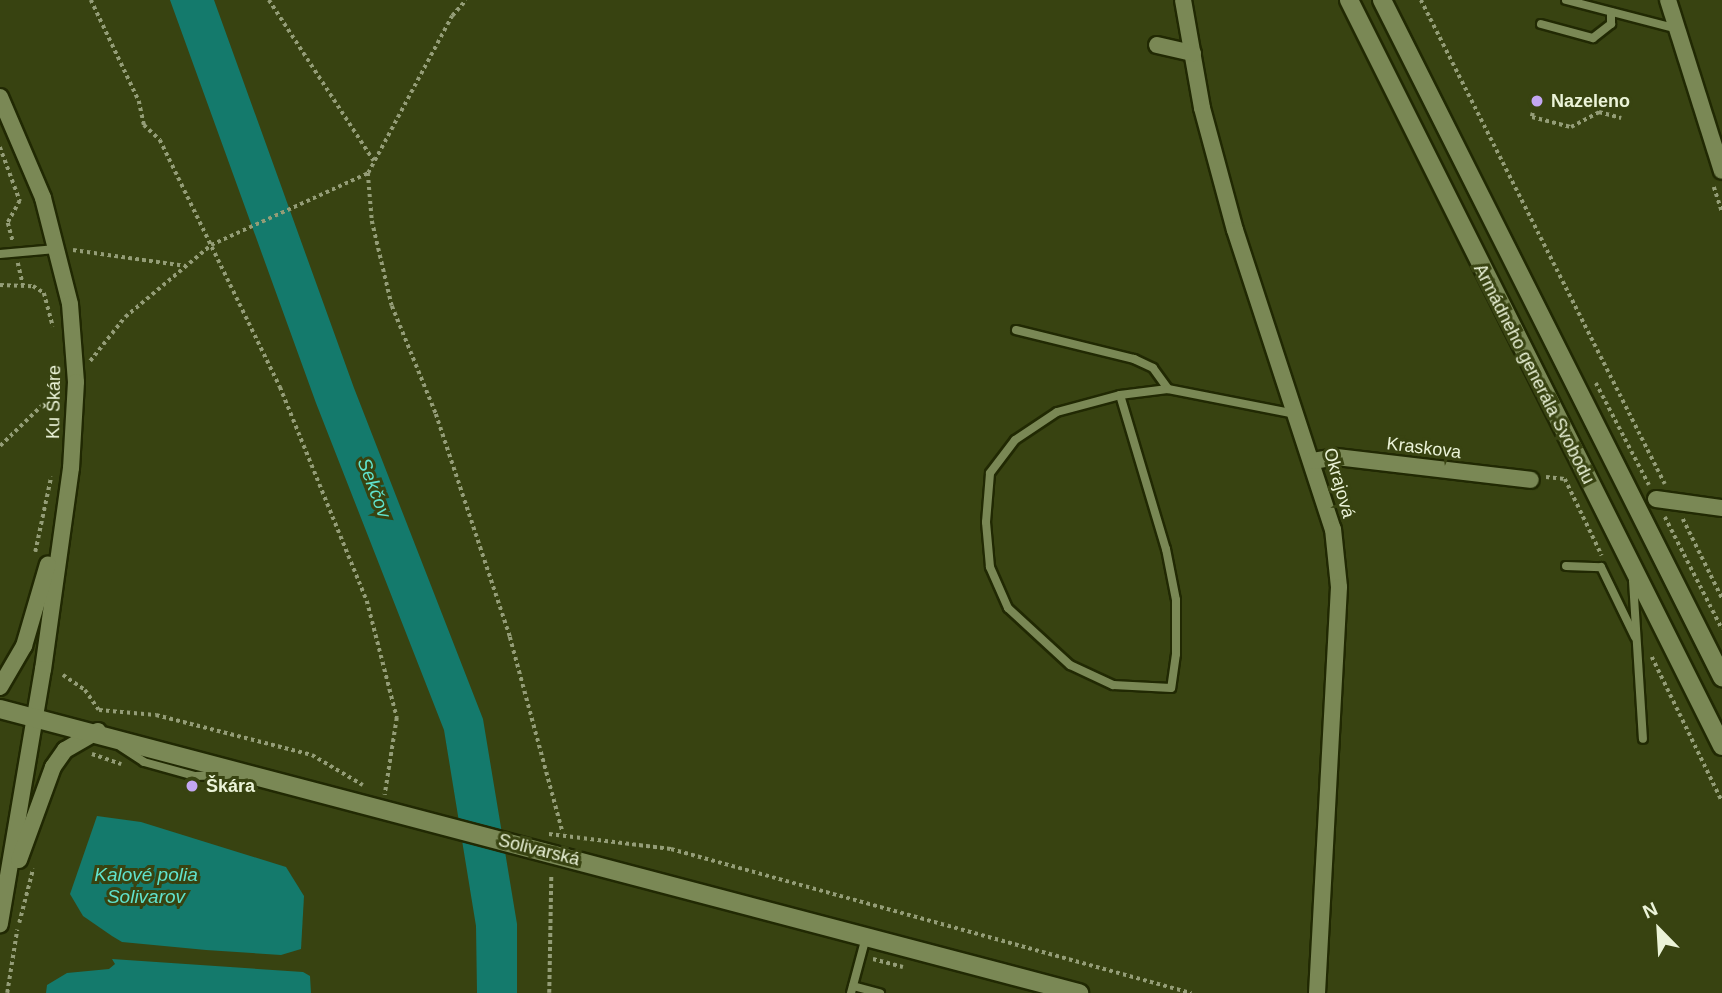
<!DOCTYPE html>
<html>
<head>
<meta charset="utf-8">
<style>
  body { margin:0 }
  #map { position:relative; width:1722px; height:993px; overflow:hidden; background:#384311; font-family:Helvetica,sans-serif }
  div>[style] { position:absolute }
  .water>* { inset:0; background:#147a6c }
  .path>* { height:3.5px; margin-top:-1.75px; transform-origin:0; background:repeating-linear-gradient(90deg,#949d77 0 3.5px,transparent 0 7px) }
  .roads { filter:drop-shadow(2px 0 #212903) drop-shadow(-2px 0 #212903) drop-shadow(0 2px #212903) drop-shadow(0 -2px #212903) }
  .lane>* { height:8px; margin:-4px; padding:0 4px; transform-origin:4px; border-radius:4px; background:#7a8855 }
  .street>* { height:16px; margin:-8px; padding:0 8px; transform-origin:8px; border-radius:8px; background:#7a8855 }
  .secondary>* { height:18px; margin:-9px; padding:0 9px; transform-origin:9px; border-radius:9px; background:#7a8855 }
  .dots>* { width:19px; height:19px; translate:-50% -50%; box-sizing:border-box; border:4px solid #384311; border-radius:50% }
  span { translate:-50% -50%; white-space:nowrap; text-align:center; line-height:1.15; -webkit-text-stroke:6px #384311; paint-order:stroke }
  .poi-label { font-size:18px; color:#ebf3d8; font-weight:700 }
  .left { translate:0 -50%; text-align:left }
  .street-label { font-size:18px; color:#ebf3d8 }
  .water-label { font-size:19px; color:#60e2cd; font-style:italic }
  .north { position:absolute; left:1624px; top:895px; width:70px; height:70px; -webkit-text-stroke:5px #384311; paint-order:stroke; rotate:336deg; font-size:19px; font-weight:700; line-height:28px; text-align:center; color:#ebf3d8 }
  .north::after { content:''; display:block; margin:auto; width:24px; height:32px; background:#ebf3d8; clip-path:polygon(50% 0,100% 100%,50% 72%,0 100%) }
</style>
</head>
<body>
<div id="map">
  <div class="water">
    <i style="clip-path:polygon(170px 0,214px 0,354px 388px,483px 719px,517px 924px,517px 993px,477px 993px,476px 926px,444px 730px,316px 403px)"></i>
    <i style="clip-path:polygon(97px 816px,141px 822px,286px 867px,304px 896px,301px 949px,281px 955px,206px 950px,122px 942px,112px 936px,83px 916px,70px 894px)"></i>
    <i style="clip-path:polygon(112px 959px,303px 972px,310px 976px,311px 993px,46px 993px,47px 985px,67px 973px,109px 969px,115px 964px)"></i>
  </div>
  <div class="path">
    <i style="left:91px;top:0;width:112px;rotate:64.6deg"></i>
    <i style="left:139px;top:101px;width:25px;rotate:78deg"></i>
    <i style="left:144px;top:125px;width:22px;rotate:43deg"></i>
    <i style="left:160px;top:140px;width:275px;rotate:64.1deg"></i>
    <i style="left:280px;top:387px;width:231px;rotate:67.9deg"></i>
    <i style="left:367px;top:601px;width:121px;rotate:75.6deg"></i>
    <i style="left:397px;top:718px;width:78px;rotate:98.9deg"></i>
    <i style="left:269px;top:0;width:192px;rotate:56.9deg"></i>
    <i style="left:1421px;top:0;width:542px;rotate:63.25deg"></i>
    <i style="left:1533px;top:113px;width:4px;rotate:104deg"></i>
    <i style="left:1532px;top:117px;width:40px;rotate:14.4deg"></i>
    <i style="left:1571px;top:127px;width:32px;rotate:-28deg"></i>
    <i style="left:1599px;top:112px;width:23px;rotate:15deg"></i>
    <i style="left:0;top:147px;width:58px;rotate:69.7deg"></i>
    <i style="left:20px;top:201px;width:25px;rotate:119deg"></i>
    <i style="left:8px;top:223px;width:20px;rotate:75deg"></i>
    <i style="left:368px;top:173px;width:48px;rotate:85.2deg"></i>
    <i style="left:372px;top:221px;width:87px;rotate:76.8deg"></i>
    <i style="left:392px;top:306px;width:117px;rotate:67.8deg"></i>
    <i style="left:436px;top:414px;width:235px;rotate:71.6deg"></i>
    <i style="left:510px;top:637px;width:203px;rotate:74.9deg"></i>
    <i style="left:1714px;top:187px;width:25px;rotate:72deg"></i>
    <i style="left:73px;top:250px;width:114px;rotate:8.1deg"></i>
    <i style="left:18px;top:263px;width:23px;rotate:77deg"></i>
    <i style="left:0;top:285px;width:33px;rotate:2deg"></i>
    <i style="left:33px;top:286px;width:13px;rotate:32deg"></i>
    <i style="left:44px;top:293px;width:35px;rotate:75deg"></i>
    <i style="left:90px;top:361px;width:56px;rotate:-51.5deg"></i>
    <i style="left:125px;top:317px;width:112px;rotate:-39.9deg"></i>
    <i style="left:211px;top:245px;width:173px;rotate:-24.6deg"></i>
    <i style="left:368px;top:173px;width:178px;rotate:-61.9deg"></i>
    <i style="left:452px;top:16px;width:21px;rotate:-49deg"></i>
    <i style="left:57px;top:373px;width:20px;rotate:90deg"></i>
    <i style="left:1596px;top:383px;width:115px;rotate:62.5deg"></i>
    <i style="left:0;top:446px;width:79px;rotate:-44deg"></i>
    <i style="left:1546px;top:477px;width:19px;rotate:6deg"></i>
    <i style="left:1565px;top:479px;width:85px;rotate:64.3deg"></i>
    <i style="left:1665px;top:517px;width:126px;rotate:63deg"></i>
    <i style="left:1683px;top:519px;width:88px;rotate:63.7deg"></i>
    <i style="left:35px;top:552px;width:77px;rotate:-78deg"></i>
    <i style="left:1652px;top:657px;width:160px;rotate:64.1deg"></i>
    <i style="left:63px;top:675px;width:27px;rotate:34deg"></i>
    <i style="left:85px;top:690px;width:24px;rotate:55deg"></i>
    <i style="left:99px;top:710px;width:57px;rotate:5deg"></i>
    <i style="left:156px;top:715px;width:161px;rotate:14.4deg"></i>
    <i style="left:312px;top:755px;width:59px;rotate:30.5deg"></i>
    <i style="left:92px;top:754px;width:31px;rotate:19deg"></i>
    <i style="left:549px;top:834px;width:123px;rotate:7deg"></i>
    <i style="left:671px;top:849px;width:540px;rotate:15.48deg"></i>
    <i style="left:19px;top:923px;width:56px;rotate:-75.5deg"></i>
    <i style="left:873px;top:959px;width:31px;rotate:15deg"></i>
    <i style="left:7px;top:993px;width:64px;rotate:-81deg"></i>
    <i style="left:549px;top:993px;width:116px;rotate:-89deg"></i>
  </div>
  <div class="roads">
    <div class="lane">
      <i style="left:1566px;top:0;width:115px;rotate:14.6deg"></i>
      <i style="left:1541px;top:24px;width:54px;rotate:15.1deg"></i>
      <i style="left:1593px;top:38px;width:23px;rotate:-38deg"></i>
      <i style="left:1611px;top:24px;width:12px;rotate:-90deg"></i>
      <i style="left:0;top:254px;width:56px;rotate:-5.1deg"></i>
      <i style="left:1016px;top:330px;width:122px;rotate:13.8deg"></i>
      <i style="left:1134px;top:359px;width:21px;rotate:25deg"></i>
      <i style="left:1153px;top:368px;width:26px;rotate:54deg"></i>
      <i style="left:1120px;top:395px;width:161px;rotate:73.4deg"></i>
      <i style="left:1166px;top:549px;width:52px;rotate:78.9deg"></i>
      <i style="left:1176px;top:600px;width:54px;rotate:90deg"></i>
      <i style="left:1176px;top:654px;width:34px;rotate:98deg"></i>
      <i style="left:1171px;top:688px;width:58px;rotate:-177deg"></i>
      <i style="left:1113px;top:685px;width:47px;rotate:-155.1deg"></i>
      <i style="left:1070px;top:665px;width:84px;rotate:-137.4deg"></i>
      <i style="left:1008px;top:608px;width:45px;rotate:-113.7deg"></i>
      <i style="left:990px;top:567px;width:45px;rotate:-95.1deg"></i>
      <i style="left:986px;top:522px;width:49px;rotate:-85.3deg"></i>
      <i style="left:990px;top:473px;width:41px;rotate:-52.9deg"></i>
      <i style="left:1015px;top:440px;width:50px;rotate:-33.7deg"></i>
      <i style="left:1057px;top:412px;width:65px;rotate:-15.1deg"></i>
      <i style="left:1120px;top:395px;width:48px;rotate:-7.1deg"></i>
      <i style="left:1168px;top:389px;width:130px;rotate:11.1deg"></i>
      <i style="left:1566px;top:566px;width:35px;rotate:2deg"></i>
      <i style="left:1601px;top:567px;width:78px;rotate:64.1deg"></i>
      <i style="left:1633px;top:581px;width:158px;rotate:86.4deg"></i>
      <i style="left:121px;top:747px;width:27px;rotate:33deg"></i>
      <i style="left:144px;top:762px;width:53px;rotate:15.4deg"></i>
      <i style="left:195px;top:776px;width:32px;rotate:-2deg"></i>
      <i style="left:853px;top:986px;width:28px;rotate:15deg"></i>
      <i style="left:851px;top:993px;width:58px;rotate:-75deg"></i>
    </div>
    <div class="street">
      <i style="left:1183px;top:0;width:110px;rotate:80deg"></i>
      <i style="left:1202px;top:108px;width:126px;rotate:74.9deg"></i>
      <i style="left:1235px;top:230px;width:315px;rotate:71.9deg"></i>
      <i style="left:1333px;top:529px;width:58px;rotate:84.1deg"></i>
      <i style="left:1339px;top:587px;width:407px;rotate:93.1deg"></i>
      <i style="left:1668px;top:0;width:179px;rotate:72.5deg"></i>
      <i style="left:1157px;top:45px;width:37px;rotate:13deg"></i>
      <i style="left:0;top:97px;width:110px;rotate:66.9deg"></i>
      <i style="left:43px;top:198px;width:109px;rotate:75.7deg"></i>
      <i style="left:70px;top:304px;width:78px;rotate:85.6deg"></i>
      <i style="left:76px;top:382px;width:86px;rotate:93.3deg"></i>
      <i style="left:71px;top:468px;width:203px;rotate:97.9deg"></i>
      <i style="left:43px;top:669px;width:259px;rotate:99.6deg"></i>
      <i style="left:1313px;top:461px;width:23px;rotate:-10deg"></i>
      <i style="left:1336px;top:457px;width:196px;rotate:6.7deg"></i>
      <i style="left:1656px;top:499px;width:67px;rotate:7.8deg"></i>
      <i style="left:0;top:687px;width:48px;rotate:-59.7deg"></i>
      <i style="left:24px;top:646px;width:85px;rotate:-73.7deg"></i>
      <i style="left:19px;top:860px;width:99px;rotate:-69.9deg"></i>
      <i style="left:53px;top:767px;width:21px;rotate:-55deg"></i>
      <i style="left:65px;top:750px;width:38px;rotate:-30deg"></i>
    </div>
    <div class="secondary">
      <i style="left:1349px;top:0;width:834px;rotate:63.43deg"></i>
      <i style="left:1382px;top:0;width:758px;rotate:63.33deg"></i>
      <i style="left:0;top:709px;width:1116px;rotate:14.75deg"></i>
    </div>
  </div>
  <div class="dots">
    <i style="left:1537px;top:101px;background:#c3a7f2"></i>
    <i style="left:192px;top:786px;background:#c3a7f2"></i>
  </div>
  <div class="poi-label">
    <span class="left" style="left:1551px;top:101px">Nazeleno</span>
    <span class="left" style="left:206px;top:786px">Škára</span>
  </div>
  <div class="street-label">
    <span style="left:1534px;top:374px;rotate:63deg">Armádneho generála Svobodu</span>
    <span style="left:54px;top:402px;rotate:-89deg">Ku Škáre</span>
    <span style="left:1424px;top:448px;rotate:7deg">Kraskova</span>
    <span style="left:1339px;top:483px;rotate:74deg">Okrajová</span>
    <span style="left:539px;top:850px;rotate:14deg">Solivarská</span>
  </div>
  <div class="water-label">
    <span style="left:374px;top:488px;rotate:69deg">Sekčov</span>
    <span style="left:146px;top:886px">Kalové polia<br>Solivarov</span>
  </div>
  <div class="north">N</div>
</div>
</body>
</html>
